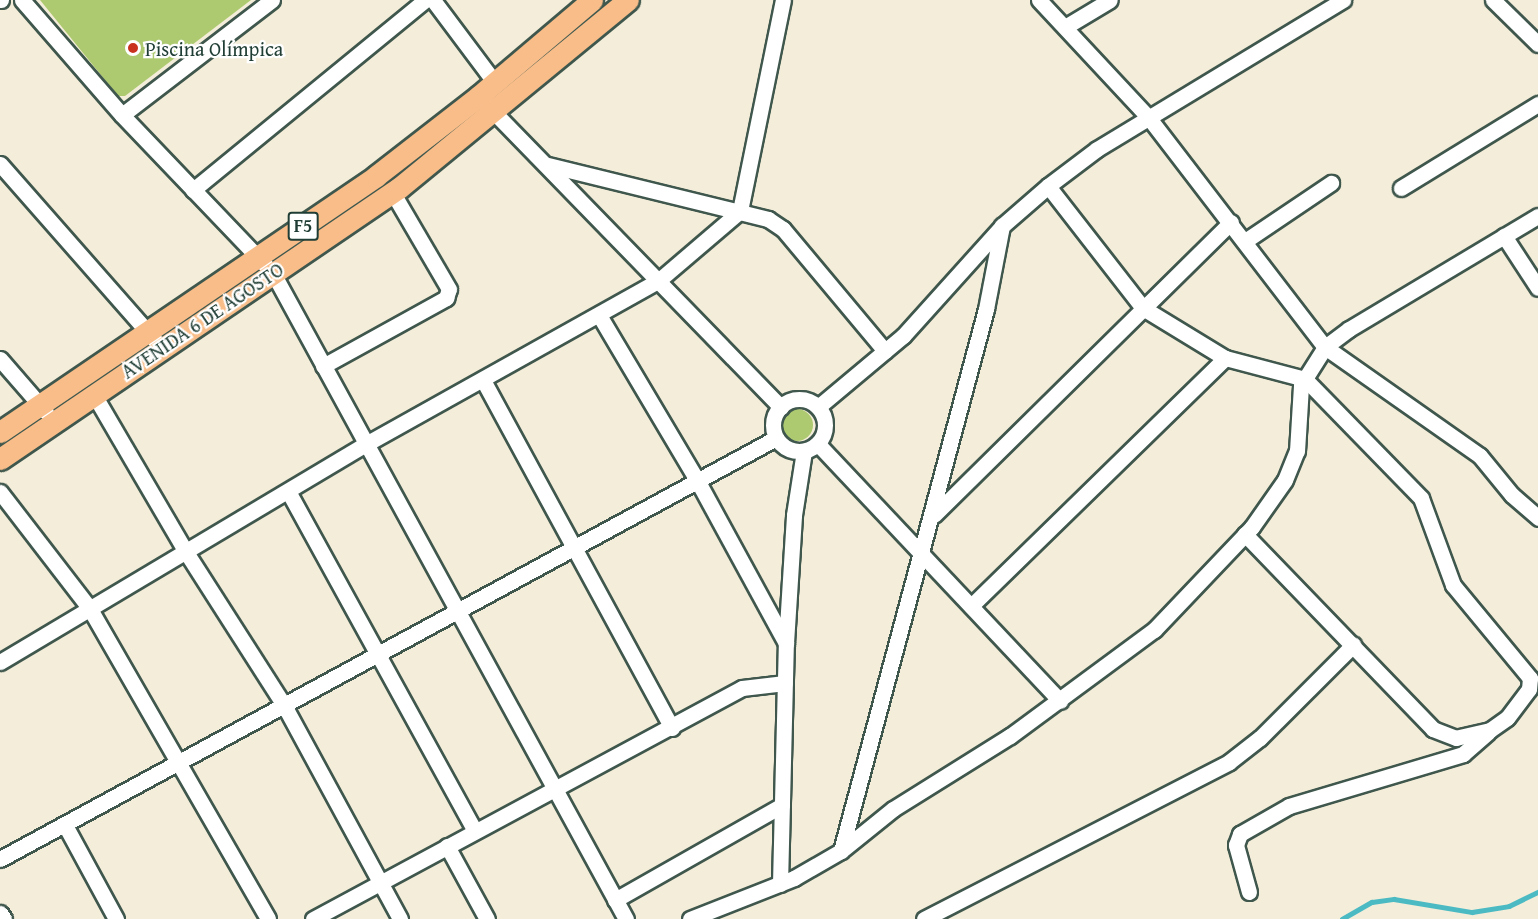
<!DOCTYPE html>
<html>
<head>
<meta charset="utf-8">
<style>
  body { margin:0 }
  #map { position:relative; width:1538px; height:919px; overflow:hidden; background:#f4edd9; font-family:"Gentium Book Plus",serif }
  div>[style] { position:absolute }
  .green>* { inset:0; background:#adca70 }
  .round { border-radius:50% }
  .stream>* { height:4.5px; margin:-2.25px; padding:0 2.25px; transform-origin:2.25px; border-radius:2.25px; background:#4bbac3 }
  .roads { filter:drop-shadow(2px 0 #3f574d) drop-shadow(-2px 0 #3f574d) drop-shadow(0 2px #3f574d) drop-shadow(0 -2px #3f574d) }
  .minor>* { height:15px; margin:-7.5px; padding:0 7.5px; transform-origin:7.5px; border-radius:7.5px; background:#fff }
  .minor>.ring { margin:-7.5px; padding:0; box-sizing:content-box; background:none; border:15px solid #fff; border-radius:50% }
  .highway>* { height:21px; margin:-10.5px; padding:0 10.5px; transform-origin:10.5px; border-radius:10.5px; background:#f8bd89 }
  .dots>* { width:16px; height:16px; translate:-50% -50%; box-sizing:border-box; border:3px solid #fff; border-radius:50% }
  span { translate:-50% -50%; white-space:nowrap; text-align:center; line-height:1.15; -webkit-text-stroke:4.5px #fff; paint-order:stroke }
  .shield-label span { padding:2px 4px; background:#fff; border:2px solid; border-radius:4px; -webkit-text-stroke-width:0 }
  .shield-label { font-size:18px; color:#1f3d34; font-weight:700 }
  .poi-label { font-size:20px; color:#1f3d34 }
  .left { translate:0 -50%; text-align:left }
  .street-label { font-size:20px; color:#1f3d34 }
</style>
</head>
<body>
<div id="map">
  <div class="green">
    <i style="clip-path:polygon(40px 0,251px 0,125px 96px,118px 96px)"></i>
    <i style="clip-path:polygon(472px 108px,478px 115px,375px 196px,279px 257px,275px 250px)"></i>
    <i class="round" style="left:781px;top:409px;width:32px;height:32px"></i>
  </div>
  <div class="stream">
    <i style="left:1342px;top:919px;width:34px;rotate:-30deg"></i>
    <i style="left:1372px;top:902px;width:22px;rotate:-8deg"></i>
    <i style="left:1394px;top:899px;width:79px;rotate:9.5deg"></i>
    <i style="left:1472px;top:912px;width:37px;rotate:-9deg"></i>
    <i style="left:1509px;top:906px;width:32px;rotate:-26deg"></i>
  </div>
  <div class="roads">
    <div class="minor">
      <i style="left:0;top:0;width:1px"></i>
      <i style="left:22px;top:0;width:152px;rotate:49deg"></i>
      <i style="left:122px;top:115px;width:219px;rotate:46.3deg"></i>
      <i style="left:273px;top:273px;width:736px;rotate:61.35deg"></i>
      <i style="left:433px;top:0;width:104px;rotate:53.2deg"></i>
      <i style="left:1039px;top:0;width:161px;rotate:47deg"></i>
      <i style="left:1149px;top:118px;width:289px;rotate:52.5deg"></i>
      <i style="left:1325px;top:347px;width:189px;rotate:35.1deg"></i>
      <i style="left:1480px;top:456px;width:50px;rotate:50.6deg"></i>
      <i style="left:1512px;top:495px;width:35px;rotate:41deg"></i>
      <i style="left:1493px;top:0;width:63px;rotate:44.4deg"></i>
      <i style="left:1065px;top:27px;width:52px;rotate:-31deg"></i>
      <i style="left:486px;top:104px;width:423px;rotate:45.8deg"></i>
      <i style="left:122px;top:115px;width:189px;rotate:-37.5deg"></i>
      <i style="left:0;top:164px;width:244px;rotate:48.7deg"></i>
      <i style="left:548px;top:165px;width:227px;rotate:13.8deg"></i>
      <i style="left:768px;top:219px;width:18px;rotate:34deg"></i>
      <i style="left:783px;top:229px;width:159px;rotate:50.1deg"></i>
      <i style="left:1048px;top:186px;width:155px;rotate:52.1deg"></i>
      <i style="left:1143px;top:308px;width:96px;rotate:31.4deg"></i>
      <i style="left:1401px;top:188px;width:161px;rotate:-31.5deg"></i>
      <i style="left:193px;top:190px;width:300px;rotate:-39.3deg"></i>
      <i style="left:1504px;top:236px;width:62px;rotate:56.8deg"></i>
      <i style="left:1245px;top:241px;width:104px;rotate:-34deg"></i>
      <i style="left:599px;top:315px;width:192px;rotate:59.3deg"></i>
      <i style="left:697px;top:480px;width:186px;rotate:61.4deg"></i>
      <i style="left:0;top:359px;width:70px;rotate:49deg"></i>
      <i style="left:323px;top:366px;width:141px;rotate:-28.9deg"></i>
      <i style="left:446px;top:298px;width:9px;rotate:-72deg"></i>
      <i style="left:449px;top:289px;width:111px;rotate:-120.3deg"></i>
      <i style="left:483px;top:380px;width:396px;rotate:61.5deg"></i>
      <i style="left:93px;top:393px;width:184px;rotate:59.7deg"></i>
      <i style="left:186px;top:552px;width:184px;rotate:57.4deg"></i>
      <i style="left:285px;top:707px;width:241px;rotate:61.5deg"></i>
      <i class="ring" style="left:773px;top:399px;width:37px;height:37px"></i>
      <i style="left:818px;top:407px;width:111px;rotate:-39.9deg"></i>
      <i style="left:903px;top:336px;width:148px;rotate:-48deg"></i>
      <i style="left:1002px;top:226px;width:61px;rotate:-41deg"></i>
      <i style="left:1048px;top:186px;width:61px;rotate:-37.1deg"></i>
      <i style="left:1097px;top:149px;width:288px;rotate:-31.2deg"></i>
      <i style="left:818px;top:444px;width:353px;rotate:46.7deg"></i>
      <i style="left:288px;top:491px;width:388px;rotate:61.2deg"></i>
      <i style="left:0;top:492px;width:148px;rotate:52.4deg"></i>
      <i style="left:90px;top:609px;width:357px;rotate:60.1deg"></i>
      <i style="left:934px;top:515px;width:417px;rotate:-44.6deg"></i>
      <i style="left:971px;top:606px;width:355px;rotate:-44.3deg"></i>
      <i style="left:1225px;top:358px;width:83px;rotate:14.7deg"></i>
      <i style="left:1305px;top:379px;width:166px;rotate:45.7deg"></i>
      <i style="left:1421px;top:498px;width:93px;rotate:69.8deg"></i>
      <i style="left:1453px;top:585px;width:121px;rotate:50.4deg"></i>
      <i style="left:1530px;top:678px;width:11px;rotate:95deg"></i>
      <i style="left:1529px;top:689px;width:36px;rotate:127deg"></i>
      <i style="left:1507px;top:718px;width:21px;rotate:145deg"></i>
      <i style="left:1490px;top:730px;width:35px;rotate:167deg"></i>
      <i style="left:1456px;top:738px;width:25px;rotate:-159deg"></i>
      <i style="left:1433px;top:729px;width:271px;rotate:-134deg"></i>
      <i style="left:0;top:662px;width:426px;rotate:-30.8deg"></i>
      <i style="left:366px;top:444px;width:334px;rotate:-29.2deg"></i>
      <i style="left:658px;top:281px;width:108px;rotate:-40.5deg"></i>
      <i style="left:740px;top:211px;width:215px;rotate:-78.5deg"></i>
      <i style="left:65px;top:825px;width:107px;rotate:61.5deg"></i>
      <i style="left:447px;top:846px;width:83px;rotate:61.3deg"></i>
      <i style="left:841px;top:851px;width:561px;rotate:-75.02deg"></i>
      <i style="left:986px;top:309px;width:85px;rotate:-79.1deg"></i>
      <i style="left:0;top:859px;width:883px;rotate:-28.48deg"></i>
      <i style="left:780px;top:884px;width:241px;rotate:-88.6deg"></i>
      <i style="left:786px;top:643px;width:128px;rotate:-86.4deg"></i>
      <i style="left:794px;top:515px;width:65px;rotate:-81.1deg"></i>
      <i style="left:1249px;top:892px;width:49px;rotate:-105.5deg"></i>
      <i style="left:1236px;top:845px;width:12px;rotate:-70deg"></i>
      <i style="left:1240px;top:834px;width:56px;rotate:-29.7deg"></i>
      <i style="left:1289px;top:806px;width:182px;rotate:-16.6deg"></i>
      <i style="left:1463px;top:754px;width:33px;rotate:-41deg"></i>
      <i style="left:615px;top:900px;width:192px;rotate:-29.6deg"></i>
      <i style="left:0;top:913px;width:7px;rotate:56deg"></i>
      <i style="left:313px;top:919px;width:487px;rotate:-28.3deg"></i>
      <i style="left:742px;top:688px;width:43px;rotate:-6.6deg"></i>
      <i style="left:690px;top:919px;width:112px;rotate:-21.5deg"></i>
      <i style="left:794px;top:878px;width:54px;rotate:-29.9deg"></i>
      <i style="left:841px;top:851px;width:67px;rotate:-38.9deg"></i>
      <i style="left:893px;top:809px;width:138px;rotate:-32deg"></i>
      <i style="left:1010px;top:736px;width:179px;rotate:-36.4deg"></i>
      <i style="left:1154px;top:630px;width:142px;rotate:-46.4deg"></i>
      <i style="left:1252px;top:527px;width:57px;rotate:-54.9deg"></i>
      <i style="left:1285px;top:480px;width:31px;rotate:-68deg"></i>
      <i style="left:1297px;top:451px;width:66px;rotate:-86.5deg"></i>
      <i style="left:1301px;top:385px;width:45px;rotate:-57.7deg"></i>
      <i style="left:1325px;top:347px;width:30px;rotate:-37deg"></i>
      <i style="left:1349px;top:329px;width:220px;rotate:-30.9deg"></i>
      <i style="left:924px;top:919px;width:343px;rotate:-27.2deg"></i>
      <i style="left:1229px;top:762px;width:39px;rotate:-38deg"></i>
      <i style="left:1260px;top:738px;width:132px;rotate:-45deg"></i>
    </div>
    <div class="highway">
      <i style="left:0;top:432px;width:455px;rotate:-34.2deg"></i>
      <i style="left:376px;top:176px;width:130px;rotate:-37.8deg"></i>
      <i style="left:479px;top:96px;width:148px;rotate:-40.3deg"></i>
      <i style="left:0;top:459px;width:482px;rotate:-34.2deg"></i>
      <i style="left:399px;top:188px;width:296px;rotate:-39.4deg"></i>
    </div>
  </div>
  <div class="dots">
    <i style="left:133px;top:48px;background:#c8321e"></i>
  </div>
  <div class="shield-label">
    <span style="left:303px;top:226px">F5</span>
  </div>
  <div class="poi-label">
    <span class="left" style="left:145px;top:48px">Piscina Olímpica</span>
  </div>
  <div class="street-label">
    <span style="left:202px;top:320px;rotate:-34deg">AVENIDA 6 DE AGOSTO</span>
  </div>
</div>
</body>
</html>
